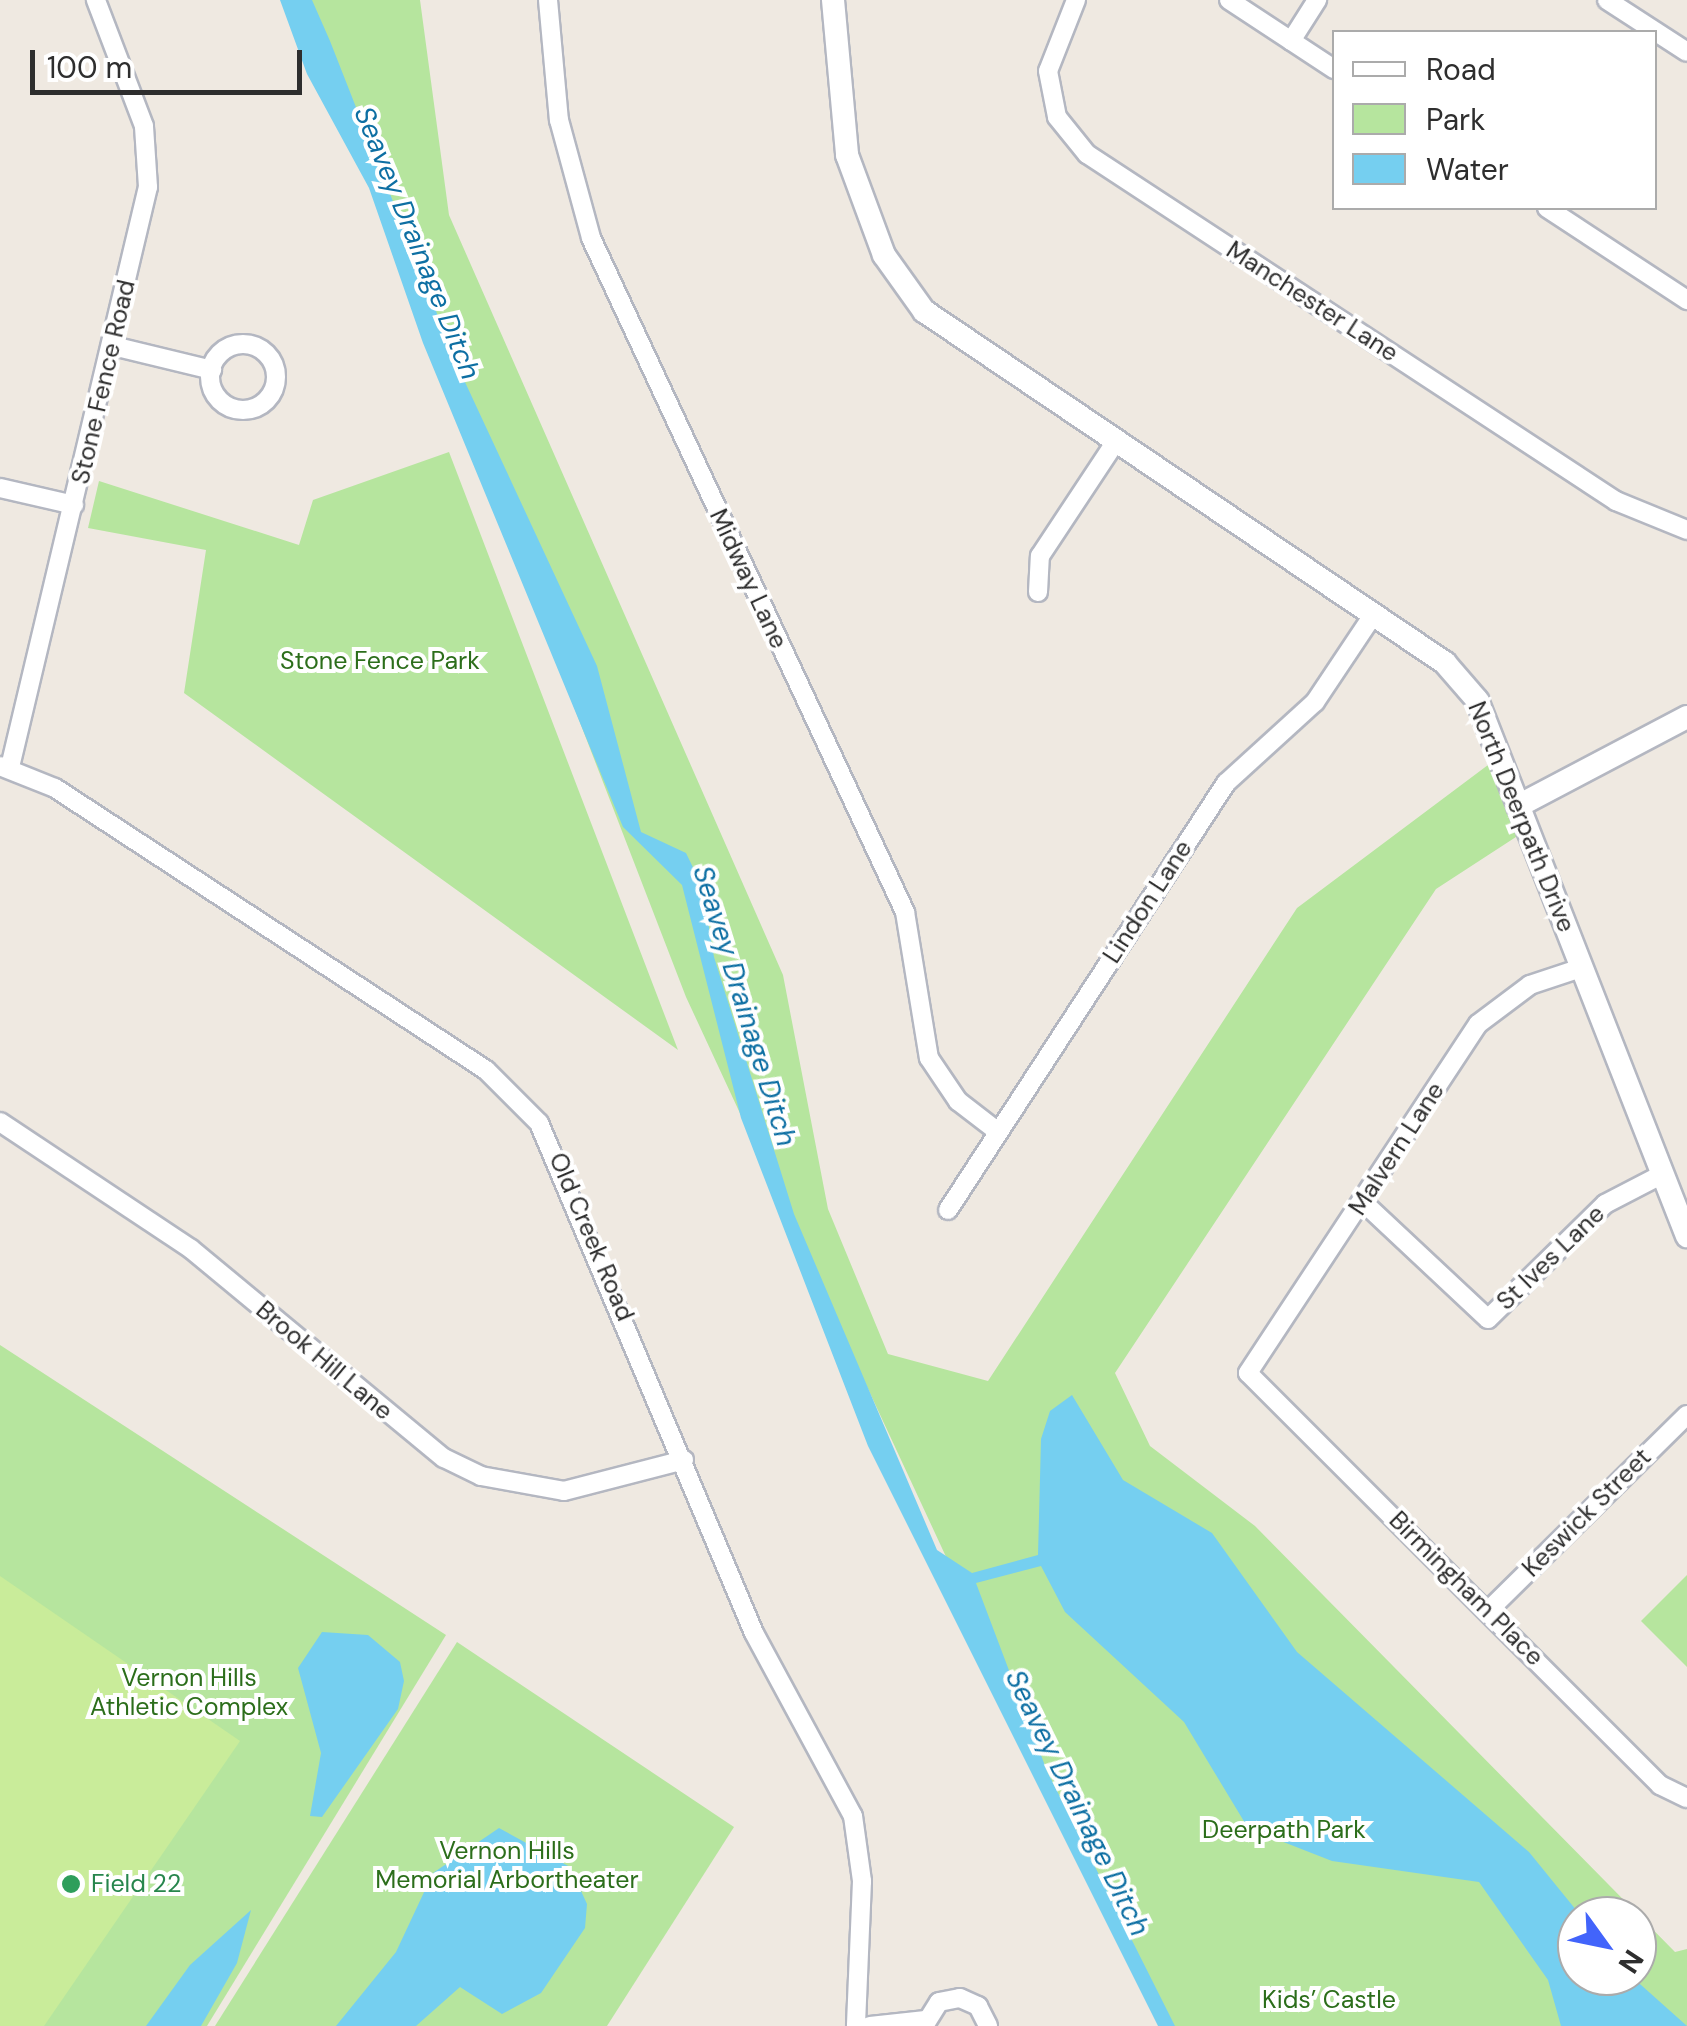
<!DOCTYPE html>
<html>
<head>
<meta charset="utf-8">
<style>
  body { margin:0 }
  #map { position:relative; width:1687px; height:2026px; overflow:hidden; background:#efe9e1; font-family:"DM Sans",sans-serif }
  div>[style] { position:absolute }
  .green>* { inset:0; background:#b6e59e }
  .pitch>* { inset:0; background:#c9ec9a }
  .water>* { inset:0; background:#75cff0 }
  .roads { filter:drop-shadow(2px 0 #b4b7c1) drop-shadow(-2px 0 #b4b7c1) drop-shadow(0 2px #b4b7c1) drop-shadow(0 -2px #b4b7c1) }
  .minor>* { height:18px; margin:-9px; padding:0 9px; transform-origin:9px; border-radius:9px; background:#fff }
  .minor>.ring { margin:-9px; padding:0; box-sizing:content-box; background:none; border:18px solid #fff; border-radius:50% }
  .tertiary>* { height:22px; margin:-11px; padding:0 11px; transform-origin:11px; border-radius:11px; background:#fff }
  .dots>* { width:28px; height:28px; translate:-50% -50%; box-sizing:border-box; border:5px solid #fff; border-radius:50% }
  span { translate:-50% -50%; white-space:nowrap; text-align:center; line-height:1.15; -webkit-text-stroke:8px #fff; paint-order:stroke }
  .street-label { font-size:25px; color:#2e2e2e }
  .park-label { font-size:25px; color:#2c6e1b }
  .leisure-label { font-size:25px; color:#27864d }
  .left { translate:0 -50%; text-align:left }
  .water-label { font-size:28px; color:#0d6fa3; font-style:italic }
  .legend { position:absolute; left:1332px; top:30px; width:325px; height:180px; box-sizing:border-box; background:#fff; border:2px solid #ababab; margin:0; padding:12px 18px; list-style:none; font-size:30px; color:#2e2e2e }
  .legend li { display:flex; align-items:center; gap:20px; height:50px }
  .legend b { width:50px; border:2px solid #ababab }
  .north { position:absolute; left:1557px; top:1896px; width:100px; height:100px; box-sizing:border-box; background:#fff; border:2px solid #ababab; border-radius:50%; rotate:123deg; font-size:28px; font-weight:700; line-height:40px; text-align:center; color:#2e2e2e }
  .north::after { content:''; display:block; margin:auto; width:35px; height:45px; background:#4264fb; clip-path:polygon(50% 0,100% 100%,50% 72%,0 100%) }
  .scale { position:absolute; left:30px; top:50px; width:272px; height:45px; box-sizing:border-box; border:5px solid #2e2e2e; border-top:0; padding-left:12px; font-size:30px; line-height:35px; white-space:nowrap; color:#2e2e2e; -webkit-text-stroke:8px #fff; paint-order:stroke }
</style>
</head>
<body>
<div id="map">
  <div class="green">
    <i style="clip-path:polygon(evenodd,301px 0,420px 0,449px 215px,783px 975px,828px 1209px,888px 1354px,988px 1381px,1297px 908px,1492px 762px,1519px 835px,1436px 889px,1115px 1373px,1150px 1446px,1255px 1526px,1675px 1952px,1687px 1949px,1687px 2026px,1164px 2026px,686px 997px,301px 0,1577px 1916px,1637px 1916px,1637px 1976px,1577px 1976px,1577px 1916px)"></i>
    <i style="clip-path:polygon(449px 452px,678px 1050px,184px 693px,206px 550px,88px 528px,99px 481px,299px 545px,313px 500px)"></i>
    <i style="clip-path:polygon(0 1345px,446px 1635px,207px 2026px,0 2026px)"></i>
    <i style="clip-path:polygon(1687px 1575px,1687px 1667px,1641px 1621px)"></i>
    <i style="clip-path:polygon(457px 1642px,734px 1827px,607px 2026px,215px 2026px)"></i>
  </div>
  <div class="pitch">
    <i style="clip-path:polygon(0 1576px,240px 1741px,44px 2026px,0 2026px)"></i>
  </div>
  <div class="water">
    <i style="clip-path:polygon(280px 0,312px 0,330px 41px,458px 367px,597px 666px,641px 832px,686px 853px,702px 886px,714px 957px,794px 1214px,937px 1550px,972px 1573px,1038px 1555px,1041px 1439px,1050px 1411px,1072px 1395px,1123px 1480px,1212px 1533px,1297px 1652px,1529px 1852px,1581px 1916px,1577px 1976px,1631px 1976px,1687px 2026px,1561px 2026px,1548px 1980px,1479px 1882px,1332px 1861px,1248px 1828px,1184px 1722px,1065px 1612px,1041px 1566px,976px 1583px,1047px 1771px,1175px 2026px,1158px 2026px,868px 1446px,741px 1118px,682px 885px,623px 827px,423px 343px,369px 188px,307px 74px)"></i>
    <i style="clip-path:polygon(322px 1632px,368px 1635px,400px 1662px,404px 1681px,398px 1709px,322px 1817px,310px 1816px,321px 1753px,298px 1668px)"></i>
    <i style="clip-path:polygon(499px 1828px,570px 1867px,587px 1904px,585px 1928px,541px 1993px,502px 2014px,460px 1987px,416px 2026px,336px 2026px,396px 1952px,433px 1873px)"></i>
    <i style="clip-path:polygon(251px 1910px,237px 1963px,201px 2026px,146px 2026px,190px 1965px)"></i>
  </div>
  <div class="roads">
    <div class="minor">
      <i style="left:548px;top:0;width:121px;rotate:84.8deg"></i>
      <i style="left:559px;top:120px;width:122px;rotate:74.8deg"></i>
      <i style="left:591px;top:238px;width:744px;rotate:65.02deg"></i>
      <i style="left:905px;top:912px;width:148px;rotate:80.7deg"></i>
      <i style="left:929px;top:1058px;width:52px;rotate:56deg"></i>
      <i style="left:958px;top:1101px;width:49px;rotate:37.6deg"></i>
      <i style="left:1076px;top:0;width:76px;rotate:111.5deg"></i>
      <i style="left:1048px;top:71px;width:47px;rotate:78.9deg"></i>
      <i style="left:1057px;top:117px;width:48px;rotate:51deg"></i>
      <i style="left:1087px;top:154px;width:633px;rotate:33.26deg"></i>
      <i style="left:1616px;top:501px;width:77px;rotate:22.2deg"></i>
      <i style="left:1229px;top:0;width:126px;rotate:33.3deg"></i>
      <i style="left:1607px;top:0;width:95px;rotate:33deg"></i>
      <i style="left:1291px;top:41px;width:49px;rotate:-57.6deg"></i>
      <i style="left:1547px;top:208px;width:168px;rotate:33.3deg"></i>
      <i class="ring" style="left:210px;top:344px;width:48px;height:48px"></i>
      <i style="left:113px;top:346px;width:102px;rotate:13.6deg"></i>
      <i style="left:0;top:488px;width:76px;rotate:12.9deg"></i>
      <i style="left:1038px;top:592px;width:36px;rotate:-87deg"></i>
      <i style="left:1040px;top:556px;width:134px;rotate:-56.5deg"></i>
      <i style="left:0;top:766px;width:59px;rotate:21.8deg"></i>
      <i style="left:55px;top:788px;width:515px;rotate:33.2deg"></i>
      <i style="left:486px;top:1070px;width:75px;rotate:45deg"></i>
      <i style="left:539px;top:1123px;width:553px;rotate:67.14deg"></i>
      <i style="left:754px;top:1633px;width:208px;rotate:61.6deg"></i>
      <i style="left:853px;top:1816px;width:66px;rotate:82.1deg"></i>
      <i style="left:862px;top:1881px;width:145px;rotate:92.4deg"></i>
      <i style="left:10px;top:767px;width:596px;rotate:-76.62deg"></i>
      <i style="left:148px;top:187px;width:61px;rotate:-93.8deg"></i>
      <i style="left:144px;top:126px;width:135px;rotate:-110.9deg"></i>
      <i style="left:1581px;top:968px;width:54px;rotate:161.6deg"></i>
      <i style="left:1530px;top:985px;width:65px;rotate:143.1deg"></i>
      <i style="left:1478px;top:1024px;width:418px;rotate:123.4deg"></i>
      <i style="left:1248px;top:1373px;width:583px;rotate:45deg"></i>
      <i style="left:1660px;top:1785px;width:30px;rotate:26deg"></i>
      <i style="left:0;top:1122px;width:229px;rotate:33.6deg"></i>
      <i style="left:191px;top:1249px;width:328px;rotate:39.6deg"></i>
      <i style="left:444px;top:1458px;width:41px;rotate:25.9deg"></i>
      <i style="left:481px;top:1476px;width:84px;rotate:10.2deg"></i>
      <i style="left:564px;top:1491px;width:124px;rotate:-14.5deg"></i>
      <i style="left:1363px;top:1202px;width:171px;rotate:43.1deg"></i>
      <i style="left:1488px;top:1319px;width:164px;rotate:-44.5deg"></i>
      <i style="left:1605px;top:1204px;width:63px;rotate:-27.4deg"></i>
      <i style="left:948px;top:1210px;width:510px;rotate:-56.93deg"></i>
      <i style="left:1226px;top:783px;width:120px;rotate:-42.3deg"></i>
      <i style="left:1315px;top:702px;width:105px;rotate:-56.3deg"></i>
      <i style="left:1488px;top:1611px;width:279px;rotate:-44.6deg"></i>
      <i style="left:870px;top:2026px;width:56px;rotate:-6.1deg"></i>
      <i style="left:924px;top:2026px;width:28px;rotate:-58deg"></i>
      <i style="left:939px;top:2002px;width:21px;rotate:-11deg"></i>
      <i style="left:960px;top:1998px;width:20px;rotate:24deg"></i>
      <i style="left:978px;top:2006px;width:22px;rotate:63deg"></i>
    </div>
    <div class="tertiary">
      <i style="left:833px;top:0;width:156px;rotate:84.8deg"></i>
      <i style="left:847px;top:155px;width:107px;rotate:69.7deg"></i>
      <i style="left:884px;top:255px;width:69px;rotate:54.5deg"></i>
      <i style="left:924px;top:311px;width:629px;rotate:34.04deg"></i>
      <i style="left:1445px;top:663px;width:49px;rotate:49.1deg"></i>
      <i style="left:1477px;top:700px;width:576px;rotate:68.61deg"></i>
      <i style="left:1518px;top:806px;width:191px;rotate:-27.8deg"></i>
    </div>
  </div>
  <div class="dots">
    <i style="left:71px;top:1884px;background:#2e9e5b"></i>
  </div>
  <div class="street-label">
    <span style="left:1312px;top:302px;rotate:33deg">Manchester Lane</span>
    <span style="left:104px;top:382px;rotate:-77deg">Stone Fence Road</span>
    <span style="left:748px;top:579px;rotate:65deg">Midway Lane</span>
    <span style="left:1521px;top:817px;rotate:68deg">North Deerpath Drive</span>
    <span style="left:1148px;top:902px;rotate:-57deg">Lindon Lane</span>
    <span style="left:1397px;top:1149px;rotate:-57deg">Malvern Lane</span>
    <span style="left:591px;top:1237px;rotate:67deg">Old Creek Road</span>
    <span style="left:1551px;top:1258px;rotate:-44deg">St Ives Lane</span>
    <span style="left:324px;top:1361px;rotate:40deg">Brook Hill Lane</span>
    <span style="left:1587px;top:1513px;rotate:-45deg">Keswick Street</span>
    <span style="left:1466px;top:1589px;rotate:45deg">Birmingham Place</span>
  </div>
  <div class="park-label">
    <span style="left:380px;top:661px">Stone Fence Park</span>
    <span style="left:189px;top:1693px">Vernon Hills<br>Athletic Complex</span>
    <span style="left:1284px;top:1830px">Deerpath Park</span>
    <span style="left:507px;top:1866px">Vernon Hills<br>Memorial Arbortheater</span>
    <span style="left:1329px;top:2000px">Kids’ Castle</span>
  </div>
  <div class="leisure-label">
    <span class="left" style="left:91px;top:1884px">Field 22</span>
  </div>
  <div class="water-label">
    <span style="left:417px;top:243px;rotate:68deg">Seavey Drainage Ditch</span>
    <span style="left:744px;top:1006px;rotate:73deg">Seavey Drainage Ditch</span>
    <span style="left:1077px;top:1803px;rotate:64deg">Seavey Drainage Ditch</span>
  </div>
  <ul class="legend">
  <li><b style="height:12px;background:#fff"></b>Road</li>
  <li><b style="height:28px;background:#b6e59e"></b>Park</li>
  <li><b style="height:28px;background:#75cff0"></b>Water</li>
  </ul>
  <div class="north">N</div>
  <div class="scale">100 m</div>
</div>
</body>
</html>
